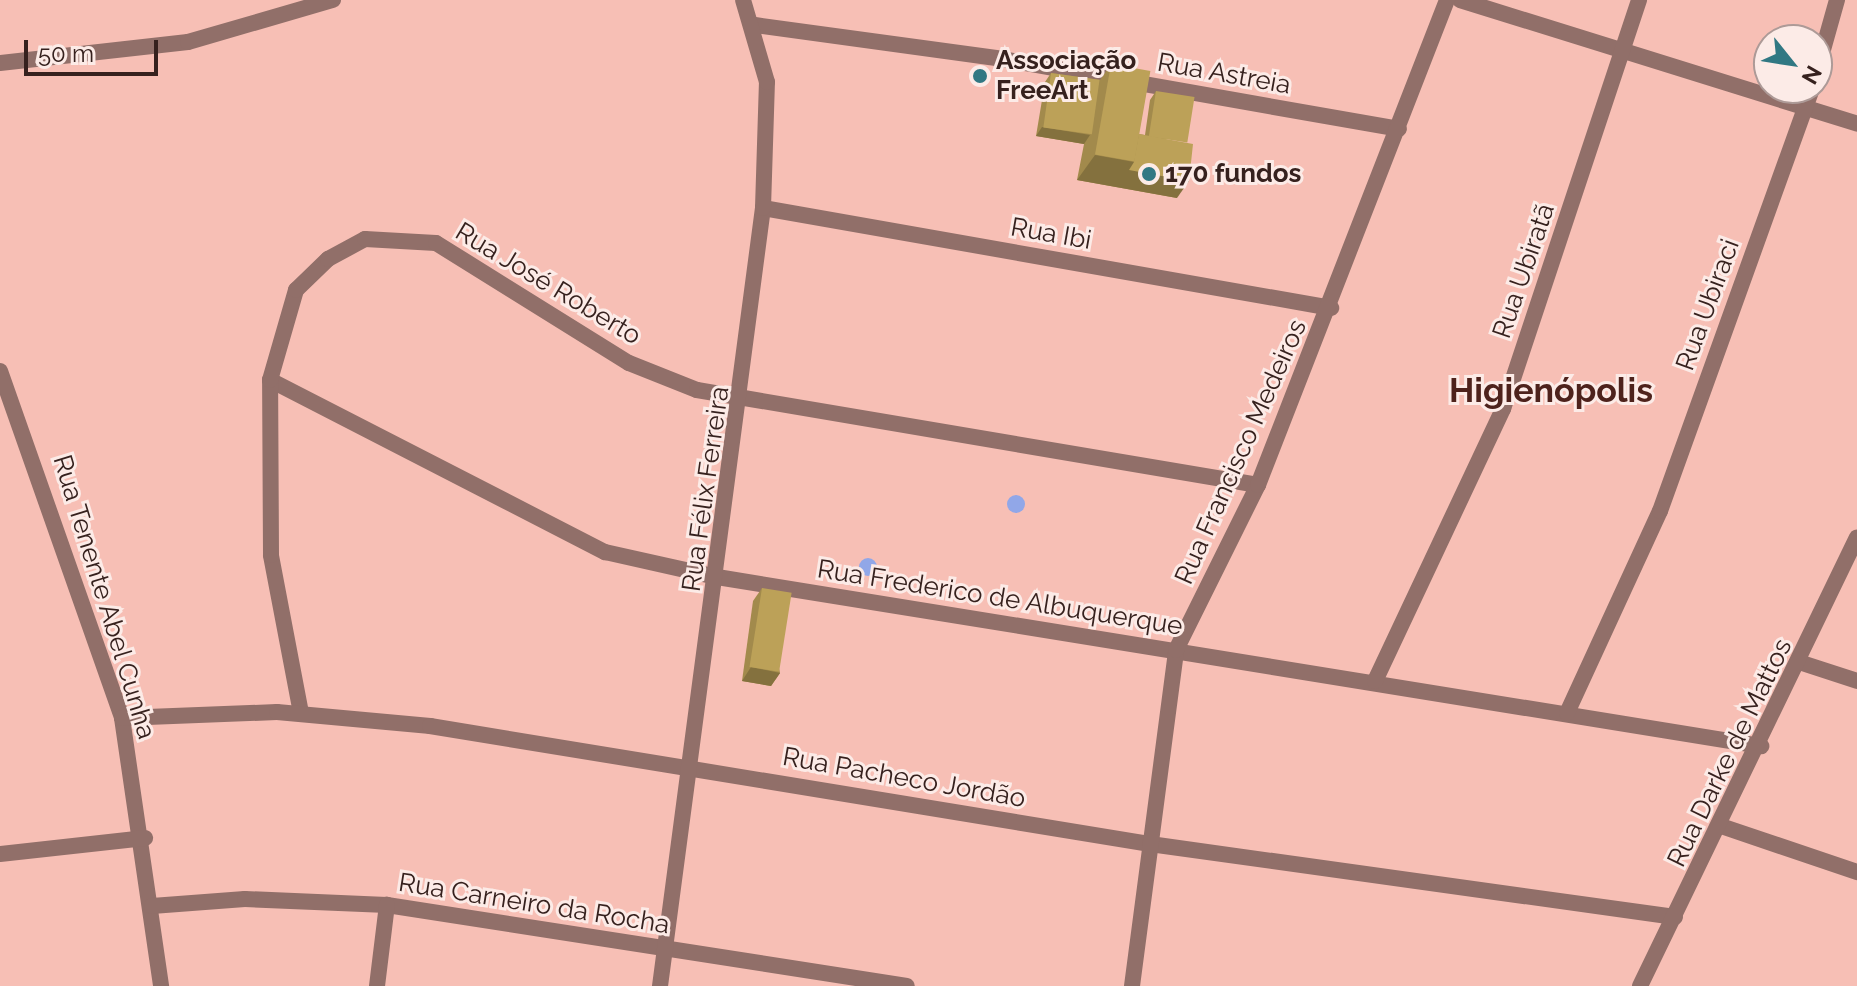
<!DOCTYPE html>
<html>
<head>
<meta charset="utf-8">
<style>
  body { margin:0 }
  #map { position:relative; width:1857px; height:986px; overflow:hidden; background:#f7bfb5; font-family:Raleway,sans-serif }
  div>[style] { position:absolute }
  .water>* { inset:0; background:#91a7e8 }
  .round { border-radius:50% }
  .street>* { height:16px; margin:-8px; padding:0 8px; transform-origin:8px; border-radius:8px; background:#916f69 }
  .wall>* { inset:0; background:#a28a4c }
  .shaded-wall>* { inset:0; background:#84713e }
  .building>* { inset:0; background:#bca158; transform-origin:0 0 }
  .dots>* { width:22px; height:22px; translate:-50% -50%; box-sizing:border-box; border:4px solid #fcebe7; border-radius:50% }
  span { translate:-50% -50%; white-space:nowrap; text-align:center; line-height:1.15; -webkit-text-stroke:6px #fcebe7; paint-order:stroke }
  .poi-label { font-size:26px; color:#36211e; font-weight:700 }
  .left { translate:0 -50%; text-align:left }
  .street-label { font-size:26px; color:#36211e }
  .district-label { font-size:34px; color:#4e221c; font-weight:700 }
  .north { position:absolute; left:1753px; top:24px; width:80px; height:80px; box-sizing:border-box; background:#fcebe7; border:2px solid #ad9a97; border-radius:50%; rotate:120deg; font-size:22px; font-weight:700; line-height:32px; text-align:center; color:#36211e }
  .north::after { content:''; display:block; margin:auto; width:28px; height:36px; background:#317883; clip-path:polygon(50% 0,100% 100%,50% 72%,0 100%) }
  .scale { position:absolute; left:24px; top:40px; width:134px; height:36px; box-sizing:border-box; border:4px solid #36211e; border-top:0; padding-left:10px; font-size:24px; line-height:28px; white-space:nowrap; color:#36211e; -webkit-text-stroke:6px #fcebe7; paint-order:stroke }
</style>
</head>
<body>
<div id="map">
  <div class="water">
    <i class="round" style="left:1007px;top:495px;width:18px;height:18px"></i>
    <i class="round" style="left:859px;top:558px;width:18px;height:18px"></i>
  </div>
  <div class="street">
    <i style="left:1460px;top:0;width:416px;rotate:17.3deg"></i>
    <i style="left:755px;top:25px;width:249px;rotate:7.8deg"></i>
    <i style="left:1002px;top:59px;width:403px;rotate:10deg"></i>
    <i style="left:0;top:63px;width:189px;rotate:-6.4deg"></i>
    <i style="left:188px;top:42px;width:151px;rotate:-16.2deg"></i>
    <i style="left:1817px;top:71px;width:74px;rotate:-74.3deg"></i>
    <i style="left:763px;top:208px;width:577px;rotate:9.98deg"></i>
    <i style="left:0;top:371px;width:368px;rotate:70.6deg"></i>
    <i style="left:122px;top:718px;width:271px;rotate:81.7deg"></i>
    <i style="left:270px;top:380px;width:377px;rotate:27.2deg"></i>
    <i style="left:605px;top:552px;width:115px;rotate:12.6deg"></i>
    <i style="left:717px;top:577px;width:1058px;rotate:9.2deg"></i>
    <i style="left:1802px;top:663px;width:58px;rotate:18.1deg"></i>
    <i style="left:1375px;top:681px;width:301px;rotate:-64.8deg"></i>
    <i style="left:1503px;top:409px;width:431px;rotate:-71.6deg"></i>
    <i style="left:301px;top:713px;width:161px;rotate:-100.8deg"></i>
    <i style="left:271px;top:555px;width:175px;rotate:-90.3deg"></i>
    <i style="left:270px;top:380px;width:94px;rotate:-73.9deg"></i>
    <i style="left:296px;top:290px;width:45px;rotate:-44.1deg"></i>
    <i style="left:328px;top:259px;width:42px;rotate:-28.4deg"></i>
    <i style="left:365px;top:239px;width:71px;rotate:3.2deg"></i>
    <i style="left:436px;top:243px;width:227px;rotate:31.9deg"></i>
    <i style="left:629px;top:363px;width:73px;rotate:21.7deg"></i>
    <i style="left:697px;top:390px;width:569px;rotate:9.61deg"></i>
    <i style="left:1567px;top:713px;width:222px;rotate:-65.3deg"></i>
    <i style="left:1660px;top:511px;width:449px;rotate:-70.2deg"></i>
    <i style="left:122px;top:718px;width:155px;rotate:-2.2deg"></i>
    <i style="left:277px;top:712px;width:154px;rotate:5.2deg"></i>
    <i style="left:430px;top:726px;width:730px;rotate:9.31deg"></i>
    <i style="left:1150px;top:844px;width:530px;rotate:7.92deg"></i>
    <i style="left:1721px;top:826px;width:144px;rotate:18.7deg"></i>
    <i style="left:0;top:854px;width:146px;rotate:-6.3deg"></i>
    <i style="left:152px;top:906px;width:93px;rotate:-4.3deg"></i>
    <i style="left:245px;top:899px;width:142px;rotate:2.4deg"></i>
    <i style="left:387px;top:905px;width:526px;rotate:8.85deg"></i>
    <i style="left:377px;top:986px;width:82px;rotate:-83deg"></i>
    <i style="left:660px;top:986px;width:785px;rotate:-82.46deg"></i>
    <i style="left:763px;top:208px;width:126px;rotate:-88.2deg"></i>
    <i style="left:767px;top:82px;width:85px;rotate:-106.3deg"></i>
    <i style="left:1132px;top:986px;width:339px;rotate:-82.5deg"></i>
    <i style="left:1176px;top:650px;width:184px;rotate:-63.6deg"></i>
    <i style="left:1258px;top:485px;width:521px;rotate:-68.71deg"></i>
    <i style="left:1640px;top:986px;width:498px;rotate:-64.2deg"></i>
  </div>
  <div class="wall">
    <i style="clip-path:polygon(1111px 64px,1139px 134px,1145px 135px,1150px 100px,1156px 91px,1177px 198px,1077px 180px,1084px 144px,1036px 136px,1045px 82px,1051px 73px,1100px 80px)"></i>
    <i style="clip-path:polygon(762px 588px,780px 673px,771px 686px,742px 681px,753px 601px)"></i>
  </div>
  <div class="shaded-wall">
    <i style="clip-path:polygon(1042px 127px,1090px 135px,1084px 144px,1036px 136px)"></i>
    <i style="clip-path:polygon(1095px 155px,1134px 162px,1189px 181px,1177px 198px,1077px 180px)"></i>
    <i style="clip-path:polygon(751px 667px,780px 673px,771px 686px,742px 681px)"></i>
  </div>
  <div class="building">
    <i style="left:1111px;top:64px;width:40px;height:92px;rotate:10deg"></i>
    <i style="left:1051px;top:73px;width:49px;height:55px;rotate:8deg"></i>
    <i style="left:1156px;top:91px;width:39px;height:46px;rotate:9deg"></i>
    <i style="clip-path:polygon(1139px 134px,1193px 144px,1189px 181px,1129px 170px,1134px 162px)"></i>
    <i style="left:762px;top:588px;width:30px;height:80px;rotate:9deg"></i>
  </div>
  <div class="dots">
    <i style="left:980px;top:76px;background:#317883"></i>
    <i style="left:1149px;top:174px;background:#317883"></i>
  </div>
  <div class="poi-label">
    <span class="left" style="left:996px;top:76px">Associação<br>FreeArt</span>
    <span class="left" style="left:1165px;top:174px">170 fundos</span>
  </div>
  <div class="street-label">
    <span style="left:1224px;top:74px;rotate:10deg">Rua Astreia</span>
    <span style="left:1051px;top:234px;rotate:10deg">Rua Ibi</span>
    <span style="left:1524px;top:271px;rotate:-71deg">Rua Ubiratã</span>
    <span style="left:548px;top:284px;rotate:31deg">Rua José Roberto</span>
    <span style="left:1708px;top:305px;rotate:-70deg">Rua Ubiraci</span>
    <span style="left:1241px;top:452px;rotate:-66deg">Rua Francisco Medeiros</span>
    <span style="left:706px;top:489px;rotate:-82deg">Rua Félix Ferreira</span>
    <span style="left:104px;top:597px;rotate:73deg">Rua Tenente Abel Cunha</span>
    <span style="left:1000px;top:598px;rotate:9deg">Rua Frederico de Albuquerque</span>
    <span style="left:1730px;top:753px;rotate:-64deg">Rua Darke de Mattos</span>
    <span style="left:904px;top:778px;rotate:10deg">Rua Pacheco Jordão</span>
    <span style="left:534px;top:904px;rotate:9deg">Rua Carneiro da Rocha</span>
  </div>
  <div class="district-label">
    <span style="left:1551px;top:391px">Higienópolis</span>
  </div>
  <div class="north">N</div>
  <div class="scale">50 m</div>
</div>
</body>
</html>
